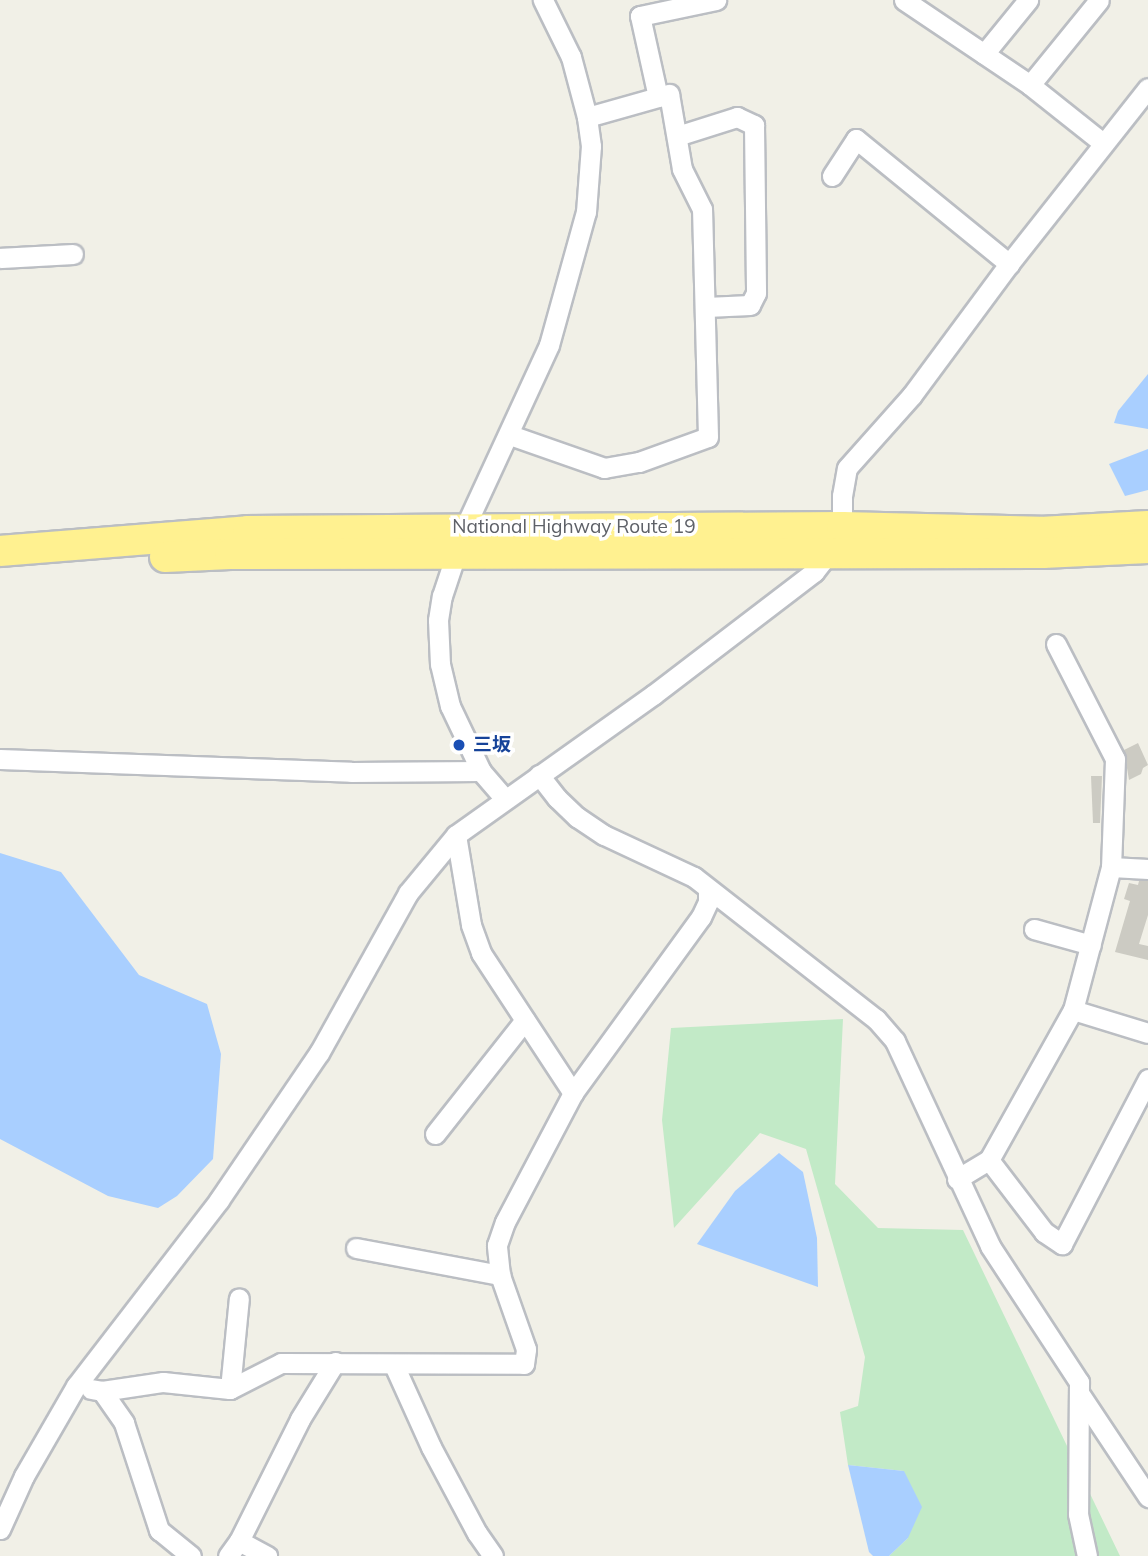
<!DOCTYPE html>
<html>
<head>
<meta charset="utf-8">
<style>
  body { margin:0 }
  #map { position:relative; width:1148px; height:1556px; overflow:hidden; background:#f1f0e7; font-family:Mulish,"Noto Sans JP",sans-serif }
  div>[style] { position:absolute }
  .green>* { inset:0; background:#c2eac7 }
  .water>* { inset:0; background:#a9cfff }
  .building>* { inset:0; background:#cccbc3 }
  .roads { filter:drop-shadow(2px 0 #bbbec3) drop-shadow(-2px 0 #bbbec3) drop-shadow(0 2px #bbbec3) drop-shadow(0 -2px #bbbec3) }
  .minor>* { height:19px; margin:-9.5px; padding:0 9.5px; transform-origin:9.5px; border-radius:9.5px; background:#fff }
  .highway>* { height:30px; margin:-15px; padding:0 15px; transform-origin:15px; border-radius:15px; background:#fff190 }
  .dots>* { width:19px; height:19px; translate:-50% -50%; box-sizing:border-box; border:4px solid #fff; border-radius:50% }
  span { translate:-50% -50%; white-space:nowrap; text-align:center; line-height:1.15; -webkit-text-stroke:7px #fff; paint-order:stroke }
  .street-label { font-size:19px; color:#5e6168 }
  .transit-label { font-size:19px; color:#164399; font-weight:700 }
  .left { translate:0 -50%; text-align:left }
</style>
</head>
<body>
<div id="map">
  <div class="green">
    <i style="clip-path:polygon(843px 1019px,835px 1184px,878px 1228px,963px 1230px,1120px 1556px,889px 1556px,908px 1538px,904px 1471px,848px 1465px,840px 1412px,858px 1406px,865px 1357px,806px 1149px,760px 1133px,674px 1228px,662px 1120px,671px 1028px)"></i>
  </div>
  <div class="water">
    <i style="clip-path:polygon(1148px 374px,1148px 429px,1114px 423px,1118px 411px)"></i>
    <i style="clip-path:polygon(1148px 449px,1148px 490px,1125px 496px,1109px 464px)"></i>
    <i style="clip-path:polygon(0 853px,61px 872px,139px 975px,207px 1004px,221px 1054px,213px 1159px,177px 1196px,158px 1208px,108px 1196px,0 1139px)"></i>
    <i style="clip-path:polygon(779px 1153px,803px 1172px,817px 1238px,818px 1287px,697px 1244px,735px 1191px)"></i>
    <i style="clip-path:polygon(848px 1465px,904px 1471px,922px 1507px,908px 1538px,889px 1556px,873px 1556px,869px 1552px)"></i>
  </div>
  <div class="building">
    <i style="clip-path:polygon(1138px 743px,1148px 765px,1143px 768px,1141px 774px,1129px 780px,1124px 750px)"></i>
    <i style="clip-path:polygon(1091px 776px,1102px 776px,1100px 823px,1093px 823px)"></i>
    <i style="clip-path:polygon(1139px 881px,1148px 881px,1148px 915px,1139px 944px,1148px 946px,1148px 960px,1115px 952px,1130px 901px,1124px 899px,1129px 883px,1138px 885px)"></i>
  </div>
  <div class="roads">
    <div class="minor">
      <i style="left:904px;top:0;width:152px;rotate:34deg"></i>
      <i style="left:1030px;top:85px;width:93px;rotate:38.5deg"></i>
      <i style="left:984px;top:54px;width:70px;rotate:-50.8deg"></i>
      <i style="left:1030px;top:85px;width:109px;rotate:-50.9deg"></i>
      <i style="left:658px;top:97px;width:83px;rotate:-102.5deg"></i>
      <i style="left:640px;top:16px;width:78px;rotate:-11.9deg"></i>
      <i style="left:677px;top:136px;width:63px;rotate:-17.6deg"></i>
      <i style="left:737px;top:117px;width:19px;rotate:25deg"></i>
      <i style="left:754px;top:125px;width:168px;rotate:89.3deg"></i>
      <i style="left:756px;top:293px;width:13px;rotate:117deg"></i>
      <i style="left:750px;top:305px;width:44px;rotate:177.4deg"></i>
      <i style="left:832px;top:176px;width:44px;rotate:-57deg"></i>
      <i style="left:856px;top:139px;width:198px;rotate:39.2deg"></i>
      <i style="left:0;top:258px;width:73px;rotate:-3.1deg"></i>
      <i style="left:510px;top:435px;width:100px;rotate:19.3deg"></i>
      <i style="left:604px;top:468px;width:36px;rotate:-10deg"></i>
      <i style="left:639px;top:462px;width:73px;rotate:-19.9deg"></i>
      <i style="left:708px;top:437px;width:228px;rotate:-91.5deg"></i>
      <i style="left:702px;top:209px;width:45px;rotate:-116.6deg"></i>
      <i style="left:682px;top:169px;width:76px;rotate:-99.8deg"></i>
      <i style="left:669px;top:94px;width:85px;rotate:164.3deg"></i>
      <i style="left:842px;top:527px;width:31px;rotate:-90deg"></i>
      <i style="left:842px;top:496px;width:28px;rotate:-80deg"></i>
      <i style="left:847px;top:468px;width:98px;rotate:-48.3deg"></i>
      <i style="left:912px;top:395px;width:163px;rotate:-53.5deg"></i>
      <i style="left:1009px;top:264px;width:224px;rotate:-51.7deg"></i>
      <i style="left:1056px;top:644px;width:129px;rotate:62.8deg"></i>
      <i style="left:1115px;top:759px;width:108px;rotate:92.1deg"></i>
      <i style="left:0;top:759px;width:351px;rotate:2.1deg"></i>
      <i style="left:351px;top:772px;width:130px;rotate:-0.4deg"></i>
      <i style="left:539px;top:775px;width:29px;rotate:52deg"></i>
      <i style="left:557px;top:798px;width:28px;rotate:44deg"></i>
      <i style="left:577px;top:817px;width:32px;rotate:34deg"></i>
      <i style="left:604px;top:835px;width:99px;rotate:25deg"></i>
      <i style="left:694px;top:877px;width:231px;rotate:38deg"></i>
      <i style="left:876px;top:1019px;width:29px;rotate:49deg"></i>
      <i style="left:895px;top:1041px;width:226px;rotate:65.1deg"></i>
      <i style="left:990px;top:1246px;width:163px;rotate:56.8deg"></i>
      <i style="left:1079px;top:1382px;width:132px;rotate:90.4deg"></i>
      <i style="left:1078px;top:1514px;width:43px;rotate:77.9deg"></i>
      <i style="left:505px;top:799px;width:37px;rotate:-131deg"></i>
      <i style="left:481px;top:771px;width:72px;rotate:-115.5deg"></i>
      <i style="left:450px;top:706px;width:43px;rotate:-103.4deg"></i>
      <i style="left:440px;top:664px;width:44px;rotate:-92.6deg"></i>
      <i style="left:438px;top:620px;width:24px;rotate:-81deg"></i>
      <i style="left:442px;top:596px;width:73px;rotate:-71.6deg"></i>
      <i style="left:465px;top:527px;width:200px;rotate:-65.2deg"></i>
      <i style="left:549px;top:345px;width:138px;rotate:-74.5deg"></i>
      <i style="left:586px;top:212px;width:66px;rotate:-85.7deg"></i>
      <i style="left:591px;top:146px;width:29px;rotate:-98deg"></i>
      <i style="left:587px;top:117px;width:62px;rotate:-104.9deg"></i>
      <i style="left:571px;top:57px;width:64px;rotate:-116.2deg"></i>
      <i style="left:456px;top:835px;width:91px;rotate:80.5deg"></i>
      <i style="left:471px;top:925px;width:30px;rotate:70deg"></i>
      <i style="left:481px;top:953px;width:168px;rotate:56.7deg"></i>
      <i style="left:1034px;top:929px;width:59px;rotate:15.7deg"></i>
      <i style="left:1073px;top:1010px;width:148px;rotate:-75.1deg"></i>
      <i style="left:1111px;top:867px;width:37px;rotate:3deg"></i>
      <i style="left:435px;top:1134px;width:145px;rotate:-51.7deg"></i>
      <i style="left:989px;top:1160px;width:91px;rotate:52.6deg"></i>
      <i style="left:1044px;top:1232px;width:22px;rotate:34deg"></i>
      <i style="left:1062px;top:1244px;width:186px;rotate:-62.5deg"></i>
      <i style="left:957px;top:1179px;width:37px;rotate:-31deg"></i>
      <i style="left:989px;top:1160px;width:172px;rotate:-60.8deg"></i>
      <i style="left:1073px;top:1010px;width:78px;rotate:17deg"></i>
      <i style="left:356px;top:1248px;width:147px;rotate:10.6deg"></i>
      <i style="left:394px;top:1365px;width:90px;rotate:65.7deg"></i>
      <i style="left:431px;top:1447px;width:98px;rotate:61.9deg"></i>
      <i style="left:477px;top:1533px;width:28px;rotate:55deg"></i>
      <i style="left:91px;top:1389px;width:11px;rotate:10deg"></i>
      <i style="left:102px;top:1391px;width:39px;rotate:55deg"></i>
      <i style="left:124px;top:1423px;width:113px;rotate:71.9deg"></i>
      <i style="left:159px;top:1530px;width:41px;rotate:39.1deg"></i>
      <i style="left:230px;top:1389px;width:91px;rotate:-84.4deg"></i>
      <i style="left:102px;top:1391px;width:62px;rotate:-8.4deg"></i>
      <i style="left:163px;top:1382px;width:67px;rotate:6deg"></i>
      <i style="left:230px;top:1389px;width:57px;rotate:-27deg"></i>
      <i style="left:281px;top:1363px;width:243px;rotate:0.2deg"></i>
      <i style="left:524px;top:1364px;width:15px;rotate:-82deg"></i>
      <i style="left:526px;top:1349px;width:78px;rotate:-109.4deg"></i>
      <i style="left:500px;top:1275px;width:30px;rotate:-96deg"></i>
      <i style="left:497px;top:1245px;width:24px;rotate:-71deg"></i>
      <i style="left:505px;top:1222px;width:146px;rotate:-62.2deg"></i>
      <i style="left:573px;top:1093px;width:218px;rotate:-54deg"></i>
      <i style="left:701px;top:917px;width:17px;rotate:-65deg"></i>
      <i style="left:708px;top:902px;width:13px;rotate:-90deg"></i>
      <i style="left:1079px;top:1393px;width:125px;rotate:56.4deg"></i>
      <i style="left:0;top:1529px;width:58px;rotate:-65.6deg"></i>
      <i style="left:24px;top:1476px;width:104px;rotate:-60deg"></i>
      <i style="left:76px;top:1386px;width:235px;rotate:-52.4deg"></i>
      <i style="left:219px;top:1200px;width:178px;rotate:-55.8deg"></i>
      <i style="left:319px;top:1053px;width:183px;rotate:-60.9deg"></i>
      <i style="left:408px;top:893px;width:75px;rotate:-50.4deg"></i>
      <i style="left:456px;top:835px;width:242px;rotate:-35.4deg"></i>
      <i style="left:653px;top:695px;width:203px;rotate:-37.4deg"></i>
      <i style="left:814px;top:572px;width:23px;rotate:-52deg"></i>
      <i style="left:239px;top:1541px;width:32px;rotate:28deg"></i>
      <i style="left:228px;top:1556px;width:19px;rotate:-54deg"></i>
      <i style="left:239px;top:1541px;width:136px;rotate:-63.4deg"></i>
      <i style="left:300px;top:1419px;width:67px;rotate:-58.4deg"></i>
    </div>
    <div class="highway">
      <i style="left:0;top:551px;width:249px;rotate:-4.6deg"></i>
      <i style="left:248px;top:531px;width:594px;rotate:-0.39deg"></i>
      <i style="left:842px;top:527px;width:198px;rotate:1.4deg"></i>
      <i style="left:1040px;top:532px;width:108px;rotate:-3.2deg"></i>
      <i style="left:165px;top:557px;width:65px;rotate:-2.6deg"></i>
      <i style="left:230px;top:554px;width:813px;rotate:-0.07deg"></i>
      <i style="left:1043px;top:553px;width:105px;rotate:-2.7deg"></i>
    </div>
  </div>
  <div class="dots">
    <i style="left:459px;top:745px;background:#1a4fb4"></i>
  </div>
  <div class="street-label">
    <span style="left:574px;top:527px">National Highway Route 19</span>
  </div>
  <div class="transit-label">
    <span class="left" style="left:473px;top:745px">三坂</span>
  </div>
</div>
</body>
</html>
